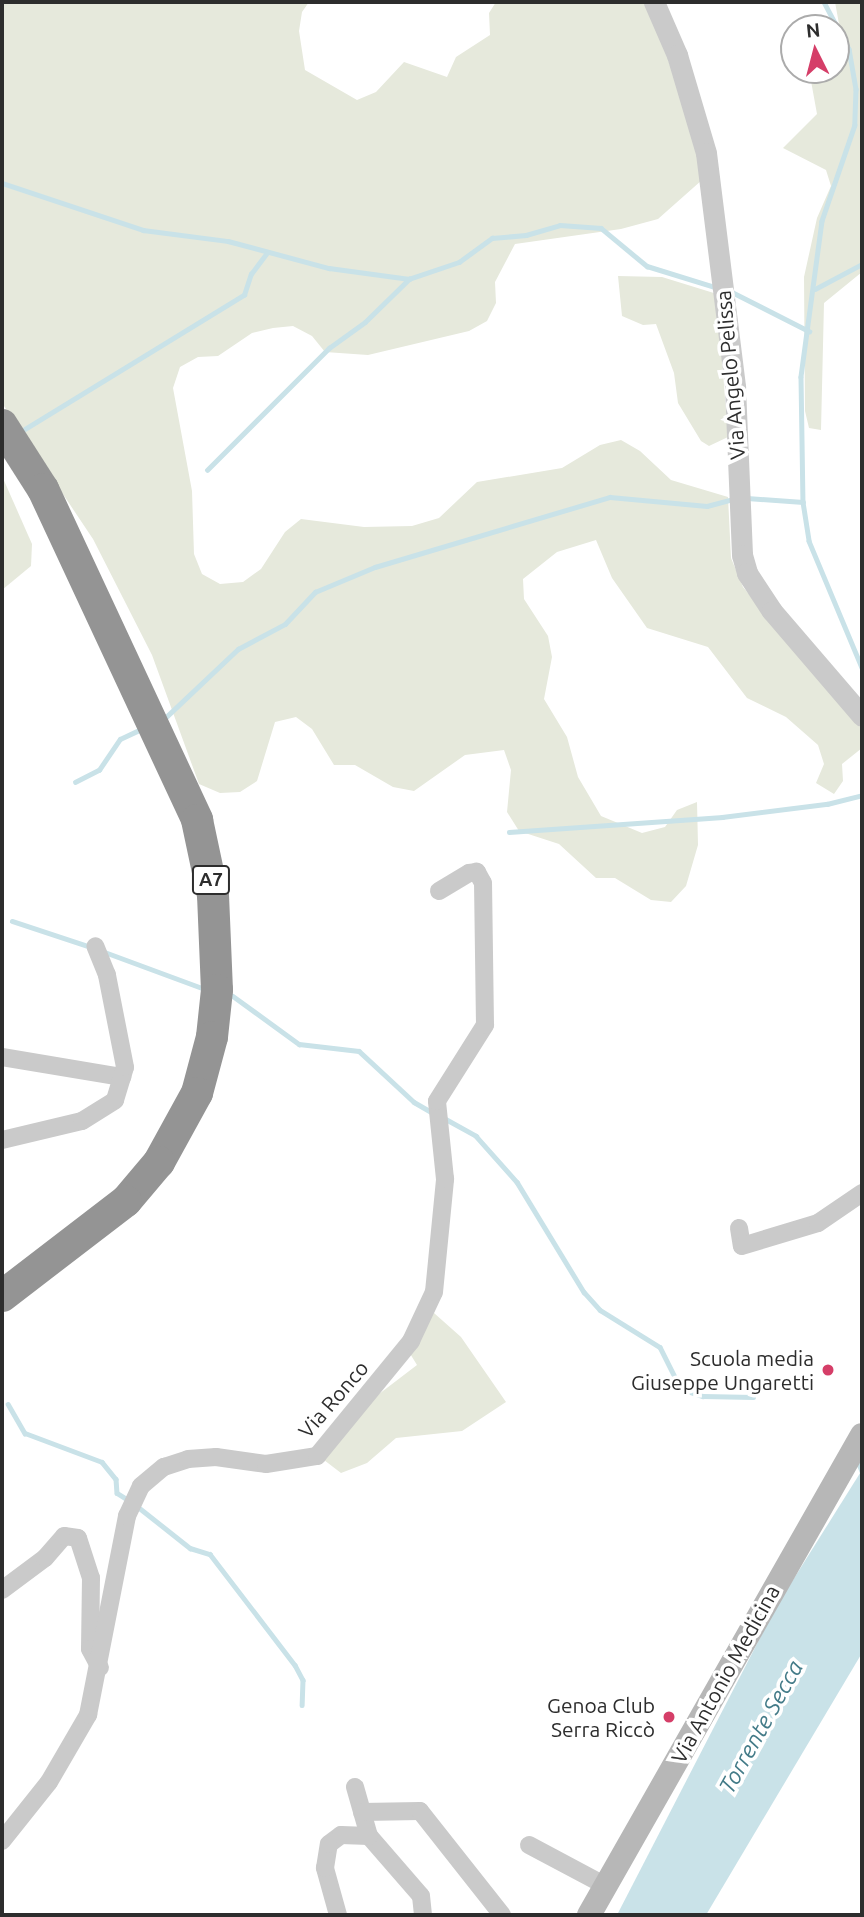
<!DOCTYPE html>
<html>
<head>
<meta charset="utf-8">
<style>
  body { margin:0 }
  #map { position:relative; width:864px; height:1917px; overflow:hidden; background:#fff; font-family:Ubuntu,sans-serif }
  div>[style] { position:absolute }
  .green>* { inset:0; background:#e6e9dc }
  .water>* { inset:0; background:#c9e2e8 }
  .stream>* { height:4.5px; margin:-2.25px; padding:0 2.25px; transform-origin:2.25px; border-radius:2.25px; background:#c9e2e8 }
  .minor>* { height:18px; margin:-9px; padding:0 9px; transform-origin:9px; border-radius:9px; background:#cacaca }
  .tertiary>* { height:21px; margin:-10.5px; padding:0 10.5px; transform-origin:10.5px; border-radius:10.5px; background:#cacaca }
  .secondary>* { height:24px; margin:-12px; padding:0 12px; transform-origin:12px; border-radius:12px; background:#b7b7b7 }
  .motorway>* { height:32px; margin:-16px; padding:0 16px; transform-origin:16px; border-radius:16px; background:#949494 }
  .dots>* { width:19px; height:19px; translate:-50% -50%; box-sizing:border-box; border:4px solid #fff; border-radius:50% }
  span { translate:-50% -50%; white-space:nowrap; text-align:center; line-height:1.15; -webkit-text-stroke:7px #fff; paint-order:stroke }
  .shield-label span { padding:2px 5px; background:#fff; border:2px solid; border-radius:5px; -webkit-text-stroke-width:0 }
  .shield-label { font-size:19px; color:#2d2d2d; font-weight:700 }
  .street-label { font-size:21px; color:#2d2d2d }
  .poi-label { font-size:21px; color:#2d2d2d }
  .right { translate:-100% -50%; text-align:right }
  .water-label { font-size:23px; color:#437b88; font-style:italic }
  .frame { position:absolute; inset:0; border:4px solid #2d2d2d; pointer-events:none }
  .north { position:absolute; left:780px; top:14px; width:70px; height:70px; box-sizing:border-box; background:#fff; border:2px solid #ababab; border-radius:50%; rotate:354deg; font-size:19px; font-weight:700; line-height:28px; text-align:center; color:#2d2d2d }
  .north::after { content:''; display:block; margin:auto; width:24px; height:32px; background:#d53e68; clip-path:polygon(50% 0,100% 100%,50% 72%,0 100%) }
</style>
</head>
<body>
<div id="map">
  <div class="green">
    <i style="clip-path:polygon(2px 2px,309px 2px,302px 12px,299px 31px,305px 70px,357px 100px,376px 92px,404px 62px,447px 77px,456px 57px,490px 35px,489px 13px,496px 2px,649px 2px,699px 153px,702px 180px,658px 219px,621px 229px,515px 244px,495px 282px,496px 303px,487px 321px,469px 331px,368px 355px,325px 352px,312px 336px,293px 326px,273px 328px,252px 333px,218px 356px,198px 357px,180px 367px,173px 388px,192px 491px,194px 554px,202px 574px,220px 584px,243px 582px,261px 569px,285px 532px,301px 519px,364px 527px,412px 526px,439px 518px,477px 482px,562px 468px,600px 445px,621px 440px,640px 451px,671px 480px,728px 497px,731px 558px,743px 587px,862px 729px,862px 748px,842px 764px,843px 781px,834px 794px,816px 783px,824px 764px,818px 745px,786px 717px,747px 698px,708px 647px,647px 628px,612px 578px,596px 540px,557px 552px,523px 579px,524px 599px,548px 636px,552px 657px,544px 699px,567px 737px,578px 777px,601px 816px,642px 833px,665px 827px,677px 810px,697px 802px,698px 845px,686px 886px,671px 902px,651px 900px,615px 878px,596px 878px,559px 844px,519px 831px,507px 812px,511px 770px,504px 750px,465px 755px,414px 791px,393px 787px,355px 765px,334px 765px,312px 729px,296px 717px,275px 722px,257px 781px,240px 792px,220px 793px,199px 784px,152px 655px,93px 539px,2px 403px)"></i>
    <i style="clip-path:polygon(835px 2px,862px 2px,862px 272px,824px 303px,821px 430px,809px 428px,805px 411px,804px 277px,817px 218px,831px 186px,826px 170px,783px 148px,817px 114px,809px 70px,836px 70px,836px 38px,841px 35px)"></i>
    <i style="clip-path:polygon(618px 276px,662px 277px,717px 294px,728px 437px,709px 446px,701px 441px,678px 403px,674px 373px,656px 324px,643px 325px,622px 316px)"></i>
    <i style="clip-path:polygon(2px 476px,32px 544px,31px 566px,2px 590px)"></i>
    <i style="clip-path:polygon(434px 1313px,461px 1337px,506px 1402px,462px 1431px,396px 1438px,367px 1463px,341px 1473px,324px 1460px,362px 1407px,417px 1365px,409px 1352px)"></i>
  </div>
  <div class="water">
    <i style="clip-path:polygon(862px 1470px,862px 1653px,706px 1915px,617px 1915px,776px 1607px)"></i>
  </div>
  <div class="stream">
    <i style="left:824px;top:2px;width:53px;rotate:62deg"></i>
    <i style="left:849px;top:49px;width:41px;rotate:80.1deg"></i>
    <i style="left:856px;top:89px;width:36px;rotate:92deg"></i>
    <i style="left:855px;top:125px;width:102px;rotate:109deg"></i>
    <i style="left:822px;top:221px;width:157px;rotate:97.7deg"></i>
    <i style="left:801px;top:377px;width:125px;rotate:89.1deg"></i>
    <i style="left:803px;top:502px;width:39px;rotate:81deg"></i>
    <i style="left:809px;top:541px;width:138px;rotate:67.3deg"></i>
    <i style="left:2px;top:183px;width:149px;rotate:18.4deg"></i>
    <i style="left:143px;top:230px;width:86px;rotate:7.4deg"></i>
    <i style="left:228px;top:241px;width:105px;rotate:15deg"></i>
    <i style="left:329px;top:268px;width:81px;rotate:7.8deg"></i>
    <i style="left:409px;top:279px;width:53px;rotate:-18.8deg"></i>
    <i style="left:459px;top:262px;width:41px;rotate:-36deg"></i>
    <i style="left:492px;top:238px;width:34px;rotate:-5deg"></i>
    <i style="left:526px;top:235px;width:35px;rotate:-16deg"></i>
    <i style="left:560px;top:225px;width:41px;rotate:4.2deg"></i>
    <i style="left:601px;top:228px;width:60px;rotate:39.6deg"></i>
    <i style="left:647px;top:266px;width:71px;rotate:17.2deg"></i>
    <i style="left:815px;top:289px;width:53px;rotate:-28deg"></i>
    <i style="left:730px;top:291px;width:89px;rotate:26.9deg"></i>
    <i style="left:25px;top:429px;width:257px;rotate:-31.5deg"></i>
    <i style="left:244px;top:295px;width:22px;rotate:-72deg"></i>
    <i style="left:251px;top:274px;width:25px;rotate:-53deg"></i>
    <i style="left:207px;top:470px;width:173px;rotate:-45deg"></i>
    <i style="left:329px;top:348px;width:44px;rotate:-35.8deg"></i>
    <i style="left:365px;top:322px;width:62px;rotate:-44.3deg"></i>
    <i style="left:747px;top:498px;width:56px;rotate:4.1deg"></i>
    <i style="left:164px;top:719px;width:102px;rotate:-43.4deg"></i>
    <i style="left:238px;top:649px;width:53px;rotate:-28deg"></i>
    <i style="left:285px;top:624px;width:44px;rotate:-46.8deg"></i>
    <i style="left:315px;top:592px;width:65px;rotate:-22.6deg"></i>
    <i style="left:375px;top:567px;width:245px;rotate:-16.6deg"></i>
    <i style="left:610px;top:497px;width:97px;rotate:5.3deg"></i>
    <i style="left:707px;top:506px;width:28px;rotate:-15deg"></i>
    <i style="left:75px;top:782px;width:27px;rotate:-27deg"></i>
    <i style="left:99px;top:770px;width:37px;rotate:-56deg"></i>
    <i style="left:120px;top:739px;width:21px;rotate:-25deg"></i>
    <i style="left:509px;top:832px;width:214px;rotate:-4deg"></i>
    <i style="left:722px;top:817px;width:106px;rotate:-7.1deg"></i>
    <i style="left:827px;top:804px;width:36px;rotate:-14deg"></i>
    <i style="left:12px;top:921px;width:83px;rotate:18.2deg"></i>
    <i style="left:102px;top:951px;width:107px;rotate:20.3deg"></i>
    <i style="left:233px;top:996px;width:82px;rotate:36deg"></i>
    <i style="left:299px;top:1044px;width:60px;rotate:6.7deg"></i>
    <i style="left:359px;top:1051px;width:75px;rotate:42.8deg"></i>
    <i style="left:414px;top:1102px;width:22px;rotate:30deg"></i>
    <i style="left:444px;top:1118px;width:37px;rotate:29deg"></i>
    <i style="left:476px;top:1136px;width:62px;rotate:48.3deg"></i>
    <i style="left:517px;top:1182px;width:129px;rotate:58.7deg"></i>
    <i style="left:584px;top:1292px;width:24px;rotate:48deg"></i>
    <i style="left:600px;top:1310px;width:70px;rotate:31.7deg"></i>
    <i style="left:660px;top:1347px;width:47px;rotate:63.4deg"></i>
    <i style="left:681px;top:1389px;width:23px;rotate:18deg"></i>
    <i style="left:703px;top:1396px;width:50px;rotate:1.1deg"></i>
    <i style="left:8px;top:1404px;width:34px;rotate:60deg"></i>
    <i style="left:25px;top:1433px;width:82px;rotate:20.6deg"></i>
    <i style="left:102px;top:1462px;width:22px;rotate:51deg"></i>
    <i style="left:116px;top:1479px;width:14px;rotate:86deg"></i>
    <i style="left:117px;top:1493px;width:15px;rotate:32deg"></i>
    <i style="left:859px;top:1464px;width:8px;rotate:67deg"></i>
    <i style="left:137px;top:1506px;width:68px;rotate:38.4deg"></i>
    <i style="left:190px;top:1548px;width:21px;rotate:17deg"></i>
    <i style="left:210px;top:1554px;width:140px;rotate:52.6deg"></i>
    <i style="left:295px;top:1665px;width:17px;rotate:62deg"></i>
    <i style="left:303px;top:1680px;width:25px;rotate:92deg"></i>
  </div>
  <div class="minor">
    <i style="left:2px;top:1057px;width:122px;rotate:9.5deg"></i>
    <i style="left:2px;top:1140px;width:82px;rotate:-13.4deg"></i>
    <i style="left:82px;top:1121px;width:39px;rotate:-32deg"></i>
    <i style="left:115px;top:1100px;width:34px;rotate:-73deg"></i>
    <i style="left:125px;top:1067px;width:94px;rotate:-101.1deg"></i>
    <i style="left:107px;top:975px;width:31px;rotate:-112deg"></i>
    <i style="left:739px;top:1228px;width:18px;rotate:81deg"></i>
    <i style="left:742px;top:1246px;width:79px;rotate:-16.8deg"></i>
    <i style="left:818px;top:1223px;width:53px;rotate:-34.3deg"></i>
    <i style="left:2px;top:1590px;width:54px;rotate:-36.7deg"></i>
    <i style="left:45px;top:1558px;width:29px;rotate:-49deg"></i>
    <i style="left:64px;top:1536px;width:14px;rotate:8deg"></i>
    <i style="left:78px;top:1538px;width:42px;rotate:72deg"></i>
    <i style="left:91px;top:1578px;width:71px;rotate:90.8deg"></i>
    <i style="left:90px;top:1649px;width:21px;rotate:62deg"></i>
    <i style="left:355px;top:1787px;width:51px;rotate:74.1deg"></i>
    <i style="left:369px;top:1836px;width:79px;rotate:49.1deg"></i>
    <i style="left:421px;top:1896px;width:19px;rotate:84deg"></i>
    <i style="left:362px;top:1812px;width:58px;rotate:-1deg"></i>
    <i style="left:420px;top:1811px;width:132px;rotate:51.7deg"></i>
    <i style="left:2px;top:1841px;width:75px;rotate:-51.5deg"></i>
    <i style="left:49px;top:1782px;width:78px;rotate:-59.8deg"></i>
    <i style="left:88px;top:1715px;width:203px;rotate:-78.9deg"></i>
    <i style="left:127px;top:1516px;width:33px;rotate:-65deg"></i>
    <i style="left:141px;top:1486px;width:30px;rotate:-40deg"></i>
    <i style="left:164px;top:1467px;width:25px;rotate:-18deg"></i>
    <i style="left:188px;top:1459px;width:28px;rotate:-4deg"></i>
    <i style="left:216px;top:1457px;width:50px;rotate:8deg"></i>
    <i style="left:266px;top:1464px;width:52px;rotate:-8.9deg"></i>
    <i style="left:317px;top:1456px;width:149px;rotate:-50.7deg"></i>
    <i style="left:411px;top:1341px;width:54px;rotate:-64.9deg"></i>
    <i style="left:434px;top:1292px;width:114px;rotate:-84.4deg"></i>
    <i style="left:445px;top:1179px;width:78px;rotate:-95.9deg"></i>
    <i style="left:437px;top:1101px;width:90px;rotate:-57.7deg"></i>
    <i style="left:485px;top:1025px;width:142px;rotate:-90.8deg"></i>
    <i style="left:483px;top:883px;width:13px;rotate:-119deg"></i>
    <i style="left:477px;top:872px;width:8px;rotate:173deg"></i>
    <i style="left:469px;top:873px;width:35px;rotate:149deg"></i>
    <i style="left:529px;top:1845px;width:87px;rotate:28deg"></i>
    <i style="left:338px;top:1915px;width:49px;rotate:-105.5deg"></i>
    <i style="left:325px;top:1868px;width:24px;rotate:-81deg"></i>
    <i style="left:329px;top:1844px;width:15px;rotate:-37deg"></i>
    <i style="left:341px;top:1835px;width:28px;rotate:2deg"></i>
  </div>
  <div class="tertiary">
    <i style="left:654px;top:2px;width:58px;rotate:66.5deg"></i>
    <i style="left:677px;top:55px;width:102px;rotate:73.5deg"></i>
    <i style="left:706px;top:153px;width:236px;rotate:82.9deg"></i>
    <i style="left:735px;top:387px;width:168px;rotate:87.6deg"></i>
    <i style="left:742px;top:555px;width:19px;rotate:74deg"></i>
    <i style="left:747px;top:573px;width:45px;rotate:56.7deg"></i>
    <i style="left:772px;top:611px;width:138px;rotate:49.4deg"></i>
  </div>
  <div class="secondary">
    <i style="left:589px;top:1915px;width:552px;rotate:-60.37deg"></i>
  </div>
  <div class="motorway">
    <i style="left:2px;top:425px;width:76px;rotate:57.4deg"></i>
    <i style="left:43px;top:489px;width:365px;rotate:65deg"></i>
    <i style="left:197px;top:820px;width:77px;rotate:78deg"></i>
    <i style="left:213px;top:895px;width:95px;rotate:87.6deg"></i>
    <i style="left:217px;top:990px;width:47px;rotate:96.1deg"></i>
    <i style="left:212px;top:1037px;width:58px;rotate:105deg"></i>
    <i style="left:197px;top:1093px;width:79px;rotate:118.8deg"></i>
    <i style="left:159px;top:1162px;width:51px;rotate:130.2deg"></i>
    <i style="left:126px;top:1201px;width:156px;rotate:142.5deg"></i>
  </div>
  <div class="dots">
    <i style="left:828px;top:1370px;background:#d53e68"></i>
    <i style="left:669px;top:1717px;background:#d53e68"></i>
  </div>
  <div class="shield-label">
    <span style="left:211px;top:880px">A7</span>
  </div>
  <div class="street-label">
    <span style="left:730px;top:375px;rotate:-95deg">Via Angelo Pelissa</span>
    <span style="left:333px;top:1399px;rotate:-49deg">Via Ronco</span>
    <span style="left:725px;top:1674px;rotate:-61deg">Via Antonio Medicina</span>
  </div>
  <div class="poi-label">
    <span class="right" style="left:814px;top:1370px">Scuola media<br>Giuseppe Ungaretti</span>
    <span class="right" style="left:655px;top:1717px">Genoa Club<br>Serra Riccò</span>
  </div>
  <div class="water-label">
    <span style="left:761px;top:1727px;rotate:-61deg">Torrente Secca</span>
  </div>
  <div class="frame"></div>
  <div class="north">N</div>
</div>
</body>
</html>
